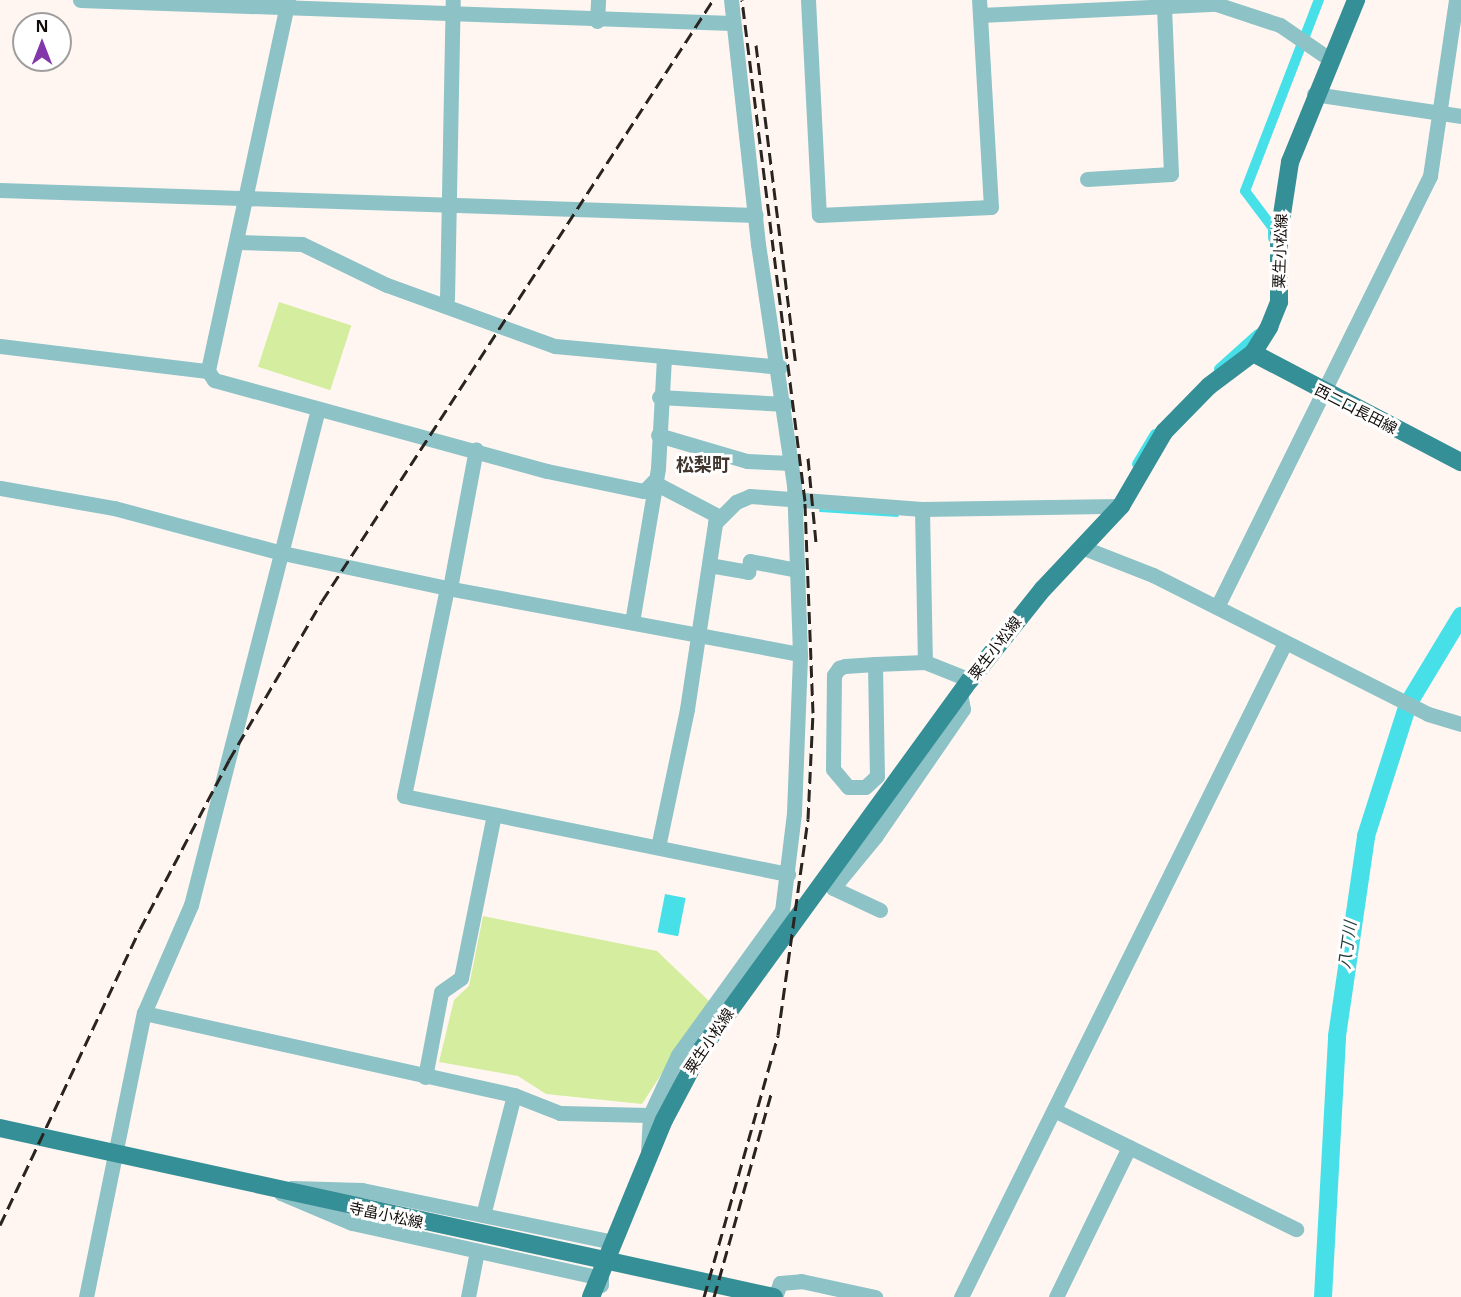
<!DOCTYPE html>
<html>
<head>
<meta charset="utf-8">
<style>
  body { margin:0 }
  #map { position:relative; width:1461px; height:1297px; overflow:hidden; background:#fff6f1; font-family:"Open Sans","Noto Sans JP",sans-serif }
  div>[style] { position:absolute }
  .green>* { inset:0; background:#d4ed9e; transform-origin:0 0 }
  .water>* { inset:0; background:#48e0e8; transform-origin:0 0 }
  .stream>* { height:3px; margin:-1.5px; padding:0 1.5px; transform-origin:1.5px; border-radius:1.5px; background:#48e0e8 }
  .canal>* { height:10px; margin:-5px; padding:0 5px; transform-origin:5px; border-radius:5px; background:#48e0e8 }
  .river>* { height:18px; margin:-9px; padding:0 9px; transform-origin:9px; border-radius:9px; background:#48e0e8 }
  .minor>* { height:15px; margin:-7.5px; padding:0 7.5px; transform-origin:7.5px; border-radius:7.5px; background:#8dc2c6 }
  .major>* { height:18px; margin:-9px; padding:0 9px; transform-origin:9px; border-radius:9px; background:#358f96 }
  .rail>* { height:3px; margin-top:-1.5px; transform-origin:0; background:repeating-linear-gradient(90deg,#2a2421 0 12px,transparent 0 18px) }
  span { translate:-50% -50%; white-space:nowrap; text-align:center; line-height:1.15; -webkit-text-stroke:6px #fff; paint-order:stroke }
  .street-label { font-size:15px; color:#110c09 }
  .water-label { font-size:16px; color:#1f3839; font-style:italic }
  .quarter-label { font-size:18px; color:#40362e; font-weight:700 }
  .north { position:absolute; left:12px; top:12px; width:60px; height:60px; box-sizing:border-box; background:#fff; border:2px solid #a09e9d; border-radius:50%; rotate:0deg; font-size:16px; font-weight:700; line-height:24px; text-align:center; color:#110c09 }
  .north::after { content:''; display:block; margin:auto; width:21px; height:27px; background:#8238ab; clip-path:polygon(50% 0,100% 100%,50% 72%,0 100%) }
</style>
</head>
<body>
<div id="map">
  <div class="green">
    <i style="left:279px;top:302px;width:76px;height:68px;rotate:18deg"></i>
    <i style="clip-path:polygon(483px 916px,657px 951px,709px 1001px,642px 1104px,546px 1094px,518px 1076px,439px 1062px,454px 1000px,469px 986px)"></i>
  </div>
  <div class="water">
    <i style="left:665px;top:894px;width:21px;height:39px;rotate:11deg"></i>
  </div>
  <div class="stream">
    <i style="left:820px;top:510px;width:77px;rotate:3.7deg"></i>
  </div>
  <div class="canal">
    <i style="left:1305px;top:36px;width:39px;rotate:-69deg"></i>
    <i style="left:1273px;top:238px;width:10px;rotate:-90deg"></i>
    <i style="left:1273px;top:228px;width:46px;rotate:-127.1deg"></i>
    <i style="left:1245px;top:191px;width:155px;rotate:-68.9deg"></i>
    <i style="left:1219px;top:369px;width:52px;rotate:-41.9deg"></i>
    <i style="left:1137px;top:464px;width:35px;rotate:-59deg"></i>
  </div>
  <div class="river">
    <i style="left:1323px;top:1297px;width:261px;rotate:-86.9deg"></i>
    <i style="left:1337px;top:1036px;width:202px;rotate:-81.7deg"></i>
    <i style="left:1366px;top:836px;width:139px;rotate:-72.3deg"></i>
    <i style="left:1408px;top:704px;width:103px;rotate:-58.9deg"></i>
  </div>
  <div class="minor">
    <i style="left:80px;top:0;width:652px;rotate:2.02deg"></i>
    <i style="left:288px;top:0;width:380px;rotate:102.2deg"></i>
    <i style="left:208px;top:371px;width:11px;rotate:56deg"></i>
    <i style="left:214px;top:380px;width:345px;rotate:15.3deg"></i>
    <i style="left:547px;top:471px;width:99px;rotate:11.7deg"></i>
    <i style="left:644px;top:491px;width:13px;rotate:-45deg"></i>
    <i style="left:808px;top:0;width:215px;rotate:87.1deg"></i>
    <i style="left:819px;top:215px;width:172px;rotate:-2.7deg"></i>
    <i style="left:991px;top:207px;width:207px;rotate:-93.3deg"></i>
    <i style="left:980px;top:15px;width:236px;rotate:-2.7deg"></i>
    <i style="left:1216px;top:4px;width:67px;rotate:18.2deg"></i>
    <i style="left:1280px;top:25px;width:58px;rotate:34.5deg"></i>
    <i style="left:597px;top:21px;width:21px;rotate:-87deg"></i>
    <i style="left:1314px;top:94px;width:149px;rotate:8.5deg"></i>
    <i style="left:1087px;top:179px;width:84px;rotate:-3.4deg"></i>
    <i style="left:1171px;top:174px;width:166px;rotate:-92.4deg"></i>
    <i style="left:0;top:190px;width:756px;rotate:1.89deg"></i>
    <i style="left:238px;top:242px;width:64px;rotate:1.8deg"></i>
    <i style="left:302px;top:244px;width:94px;rotate:25.8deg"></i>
    <i style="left:387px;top:285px;width:179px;rotate:20deg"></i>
    <i style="left:555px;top:346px;width:226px;rotate:5.3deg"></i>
    <i style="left:447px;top:299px;width:299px;rotate:-88.9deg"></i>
    <i style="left:0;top:346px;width:209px;rotate:6.9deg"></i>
    <i style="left:659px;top:397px;width:126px;rotate:3.2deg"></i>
    <i style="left:658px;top:435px;width:93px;rotate:16.3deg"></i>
    <i style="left:747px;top:461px;width:45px;rotate:2.5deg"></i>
    <i style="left:653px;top:482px;width:73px;rotate:27.6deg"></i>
    <i style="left:0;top:488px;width:116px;rotate:10deg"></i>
    <i style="left:114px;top:508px;width:170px;rotate:15deg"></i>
    <i style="left:278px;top:552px;width:173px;rotate:12deg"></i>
    <i style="left:447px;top:588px;width:359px;rotate:10.6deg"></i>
    <i style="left:922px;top:509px;width:153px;rotate:88.9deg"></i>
    <i style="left:1084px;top:548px;width:74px;rotate:21.4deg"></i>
    <i style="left:1153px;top:575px;width:308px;rotate:26.8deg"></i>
    <i style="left:1428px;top:714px;width:34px;rotate:17deg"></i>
    <i style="left:709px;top:565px;width:40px;rotate:10deg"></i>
    <i style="left:748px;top:572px;width:11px;rotate:-80deg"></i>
    <i style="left:750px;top:561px;width:48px;rotate:10.8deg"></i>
    <i style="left:447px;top:588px;width:212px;rotate:101.7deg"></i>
    <i style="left:404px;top:796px;width:392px;rotate:11.5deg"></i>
    <i style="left:450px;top:588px;width:141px;rotate:-79.4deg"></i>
    <i style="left:1217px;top:607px;width:481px;rotate:-63.7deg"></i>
    <i style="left:1430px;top:176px;width:178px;rotate:-81.6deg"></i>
    <i style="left:632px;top:622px;width:156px;rotate:-80.4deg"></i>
    <i style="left:658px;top:468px;width:112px;rotate:-86.9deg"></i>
    <i style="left:875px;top:664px;width:112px;rotate:89deg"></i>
    <i style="left:877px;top:776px;width:16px;rotate:137deg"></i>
    <i style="left:865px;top:787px;width:17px;rotate:180deg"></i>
    <i style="left:848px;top:787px;width:23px;rotate:-130deg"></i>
    <i style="left:833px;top:769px;width:94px;rotate:-89.4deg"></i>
    <i style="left:834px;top:675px;width:9px;rotate:-54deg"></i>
    <i style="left:839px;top:668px;width:6px;rotate:-18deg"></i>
    <i style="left:845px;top:666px;width:30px;rotate:-4deg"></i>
    <i style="left:875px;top:664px;width:50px;rotate:-2.3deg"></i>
    <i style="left:925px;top:662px;width:48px;rotate:21.8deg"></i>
    <i style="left:658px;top:847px;width:141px;rotate:-78.1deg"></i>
    <i style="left:687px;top:709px;width:188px;rotate:-81.4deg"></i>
    <i style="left:715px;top:523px;width:30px;rotate:-45deg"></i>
    <i style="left:736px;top:502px;width:15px;rotate:-23deg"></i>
    <i style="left:750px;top:496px;width:172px;rotate:4.3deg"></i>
    <i style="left:922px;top:509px;width:199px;rotate:-0.9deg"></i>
    <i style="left:880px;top:910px;width:52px;rotate:-154.9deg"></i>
    <i style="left:833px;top:888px;width:66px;rotate:-50.5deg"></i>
    <i style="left:875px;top:837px;width:155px;rotate:-55.5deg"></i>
    <i style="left:963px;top:709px;width:15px;rotate:-101deg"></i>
    <i style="left:144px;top:1013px;width:379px;rotate:12.5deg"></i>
    <i style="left:514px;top:1095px;width:49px;rotate:21.4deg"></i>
    <i style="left:560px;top:1113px;width:90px;rotate:1.3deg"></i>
    <i style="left:425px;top:1077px;width:86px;rotate:-79.3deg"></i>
    <i style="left:441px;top:992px;width:24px;rotate:-35deg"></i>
    <i style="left:461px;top:978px;width:166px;rotate:-78.6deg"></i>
    <i style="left:1054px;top:1110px;width:270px;rotate:26.2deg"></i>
    <i style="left:648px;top:1153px;width:38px;rotate:-87deg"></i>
    <i style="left:650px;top:1115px;width:66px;rotate:-65deg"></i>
    <i style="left:678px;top:1055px;width:178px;rotate:-54.2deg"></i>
    <i style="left:782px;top:911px;width:99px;rotate:-83deg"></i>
    <i style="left:794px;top:813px;width:159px;rotate:-87.8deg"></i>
    <i style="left:800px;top:654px;width:169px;rotate:-92deg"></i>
    <i style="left:794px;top:485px;width:244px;rotate:-98.5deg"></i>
    <i style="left:758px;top:244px;width:245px;rotate:-96.3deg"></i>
    <i style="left:483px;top:1215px;width:124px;rotate:-75.5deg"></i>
    <i style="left:601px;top:1285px;width:7px;rotate:-90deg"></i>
    <i style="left:601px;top:1278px;width:255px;rotate:-167.5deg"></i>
    <i style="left:352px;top:1223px;width:77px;rotate:-157.1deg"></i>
    <i style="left:281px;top:1193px;width:12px;rotate:-24deg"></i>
    <i style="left:292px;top:1188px;width:70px;rotate:1.6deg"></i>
    <i style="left:362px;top:1190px;width:257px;rotate:11.7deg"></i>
    <i style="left:86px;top:1297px;width:290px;rotate:-78.5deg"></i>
    <i style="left:144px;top:1013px;width:118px;rotate:-66.5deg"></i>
    <i style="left:191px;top:905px;width:512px;rotate:-75.64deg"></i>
    <i style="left:468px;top:1297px;width:47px;rotate:-78.9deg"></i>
    <i style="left:775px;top:1297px;width:15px;rotate:-70deg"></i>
    <i style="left:780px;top:1283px;width:21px;rotate:-5deg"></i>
    <i style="left:801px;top:1281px;width:76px;rotate:12.2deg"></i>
    <i style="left:961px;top:1297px;width:730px;rotate:-63.65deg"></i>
    <i style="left:1056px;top:1297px;width:167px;rotate:-64deg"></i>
  </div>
  <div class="major">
    <i style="left:1253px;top:353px;width:235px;rotate:27.7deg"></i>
    <i style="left:0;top:1128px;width:792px;rotate:12.32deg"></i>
    <i style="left:591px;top:1297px;width:191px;rotate:-67.6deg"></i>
    <i style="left:664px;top:1120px;width:79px;rotate:-62.1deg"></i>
    <i style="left:701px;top:1050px;width:457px;rotate:-54deg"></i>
    <i style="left:970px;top:680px;width:117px;rotate:-51.3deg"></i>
    <i style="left:1043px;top:589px;width:114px;rotate:-46.8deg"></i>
    <i style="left:1121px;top:506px;width:86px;rotate:-59.8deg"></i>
    <i style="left:1164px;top:432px;width:64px;rotate:-45.6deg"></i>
    <i style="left:1209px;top:386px;width:55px;rotate:-36.9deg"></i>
    <i style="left:1253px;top:353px;width:31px;rotate:-58deg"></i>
    <i style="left:1269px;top:327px;width:27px;rotate:-68deg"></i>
    <i style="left:1279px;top:302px;width:68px;rotate:-90deg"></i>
    <i style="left:1279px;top:234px;width:73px;rotate:-81.3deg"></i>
    <i style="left:1290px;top:162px;width:175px;rotate:-67.8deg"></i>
  </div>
  <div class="rail">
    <i style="left:756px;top:45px;width:323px;rotate:82.9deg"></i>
    <i style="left:808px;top:458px;width:84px;rotate:84.6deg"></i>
    <i style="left:0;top:1225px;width:327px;rotate:-64.7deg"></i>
    <i style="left:140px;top:929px;width:191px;rotate:-62.2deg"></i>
    <i style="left:229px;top:760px;width:184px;rotate:-59.7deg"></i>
    <i style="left:322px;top:601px;width:717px;rotate:-56.95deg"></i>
    <i style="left:704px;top:1297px;width:272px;rotate:-74.2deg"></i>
    <i style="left:778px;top:1035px;width:218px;rotate:-82.1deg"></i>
    <i style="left:808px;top:819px;width:106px;rotate:-87.3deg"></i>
    <i style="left:813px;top:713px;width:212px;rotate:-92.2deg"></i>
    <i style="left:805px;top:501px;width:505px;rotate:-97.17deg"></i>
    <i style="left:714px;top:1297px;width:215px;rotate:-74.3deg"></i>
  </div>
  <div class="street-label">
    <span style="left:1280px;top:251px;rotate:-88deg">粟生小松線</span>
    <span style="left:1356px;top:409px;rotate:27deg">西二口長田線</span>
    <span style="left:995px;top:648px;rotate:-52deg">粟生小松線</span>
    <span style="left:709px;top:1041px;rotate:-56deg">粟生小松線</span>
    <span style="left:386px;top:1215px;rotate:12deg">寺畠小松線</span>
  </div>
  <div class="water-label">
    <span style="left:1347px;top:945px;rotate:-82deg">八丁川</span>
  </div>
  <div class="quarter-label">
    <span style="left:703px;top:464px">松梨町</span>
  </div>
  <div class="north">N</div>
</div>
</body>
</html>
